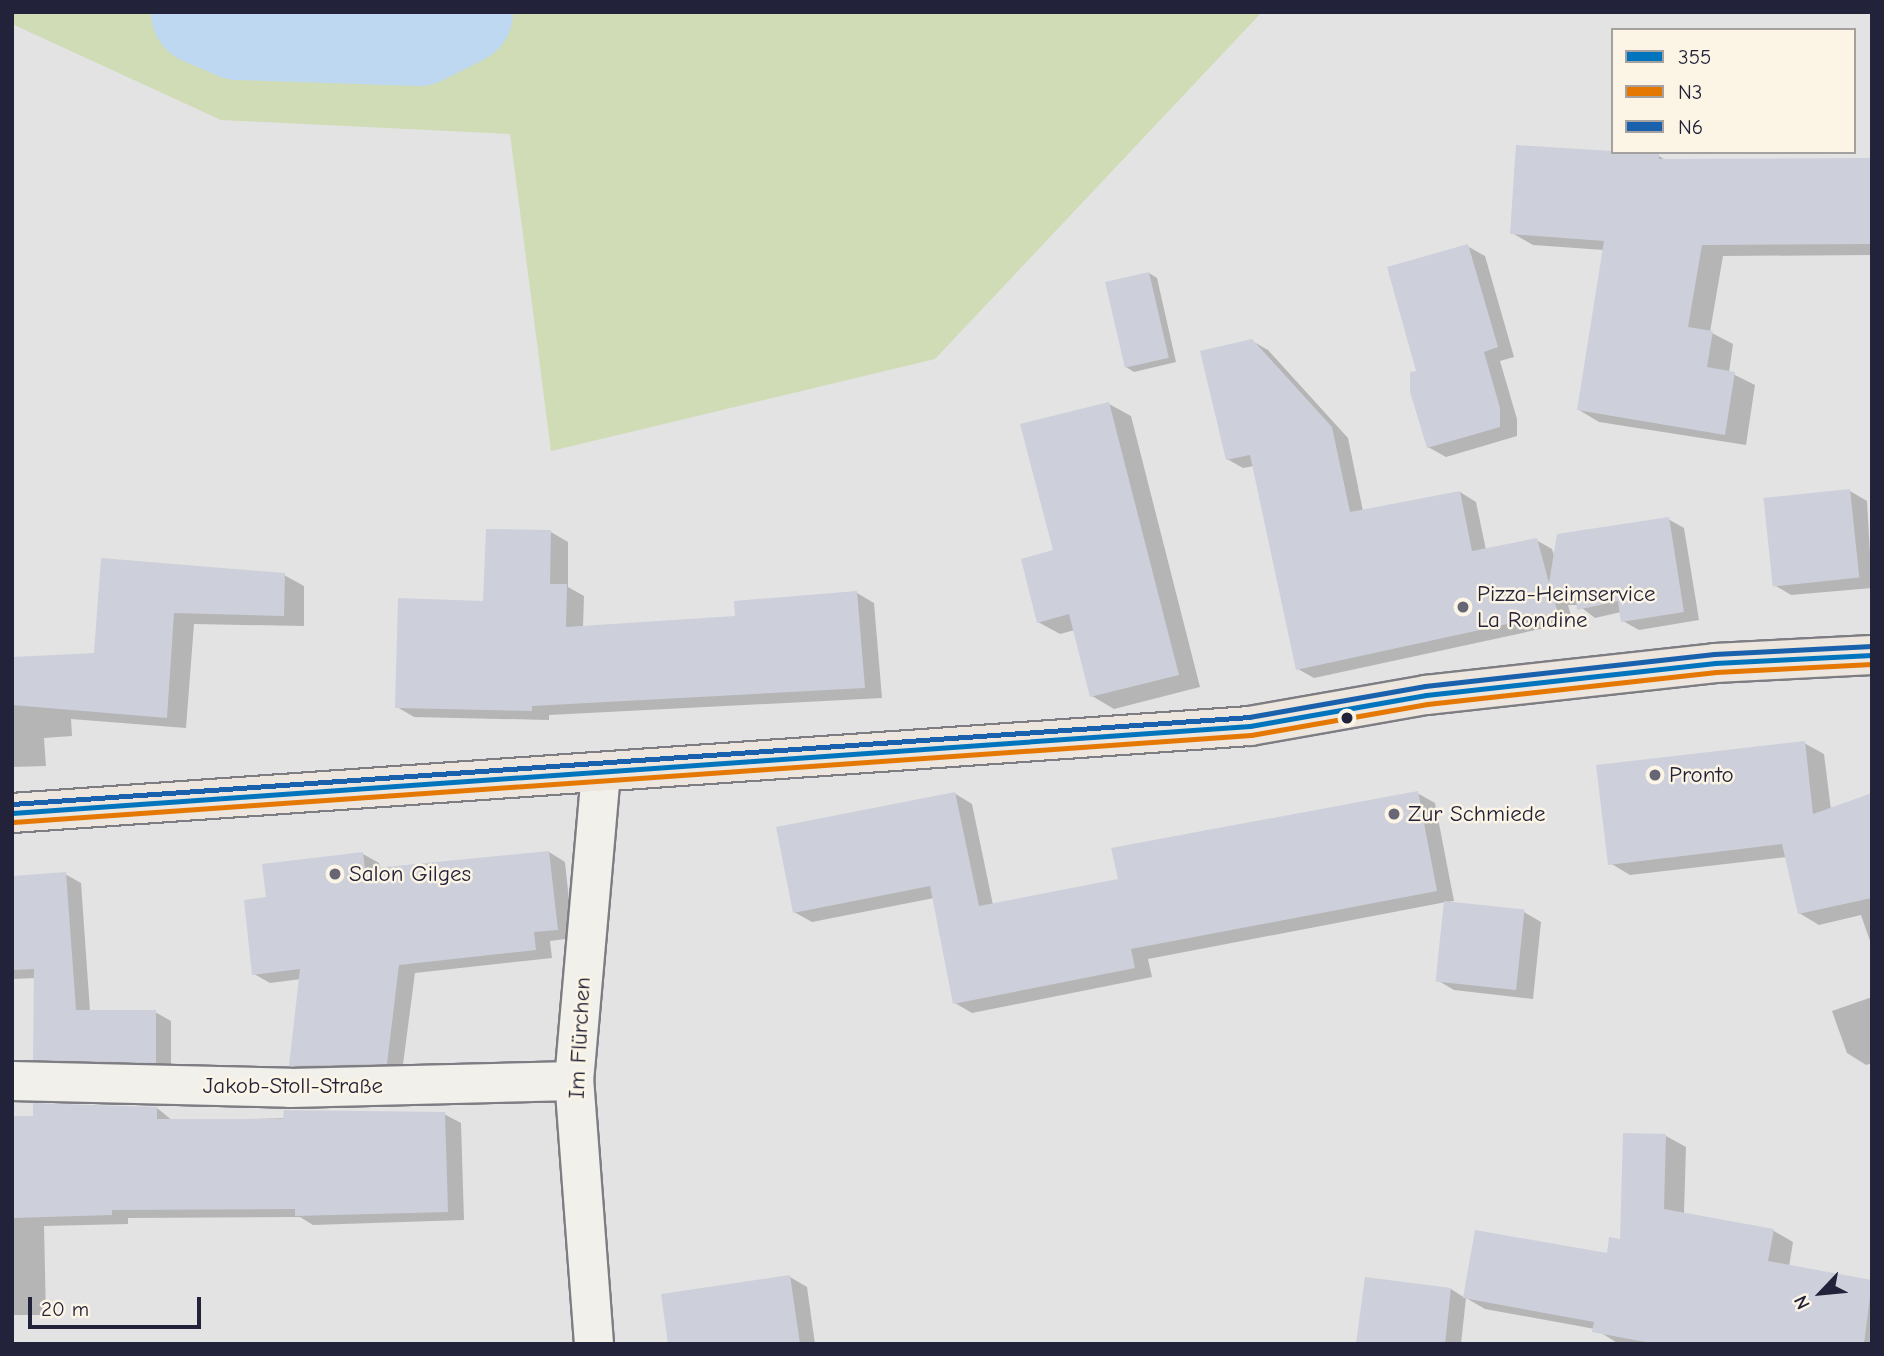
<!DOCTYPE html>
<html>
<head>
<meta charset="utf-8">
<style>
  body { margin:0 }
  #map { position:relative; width:1884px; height:1356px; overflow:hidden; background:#e3e3e4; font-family:"Comic Neue",sans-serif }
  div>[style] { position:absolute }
  .green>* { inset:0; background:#cfdcb5 }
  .shadow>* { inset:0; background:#0003 }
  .river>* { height:105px; margin:-52.5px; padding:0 52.5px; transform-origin:52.5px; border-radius:52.5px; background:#bfd8f2 }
  .building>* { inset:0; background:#cdd0da; transform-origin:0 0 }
  .roads { filter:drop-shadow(2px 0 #7d7d83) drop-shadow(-2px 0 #7d7d83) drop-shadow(0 2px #7d7d83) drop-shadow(0 -2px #7d7d83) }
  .minor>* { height:38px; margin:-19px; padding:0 19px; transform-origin:19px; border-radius:19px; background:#f2f0eb }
  .major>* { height:38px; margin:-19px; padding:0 19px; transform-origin:19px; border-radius:19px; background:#ece6de }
  .bus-1>* { height:5px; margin:-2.5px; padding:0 2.5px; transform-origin:2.5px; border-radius:2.5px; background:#0075be }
  .bus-2>* { height:5px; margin:-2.5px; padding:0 2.5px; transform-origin:2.5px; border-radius:2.5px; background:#e57803 }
  .bus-3>* { height:5px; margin:-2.5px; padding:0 2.5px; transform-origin:2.5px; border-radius:2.5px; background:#1961ac }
  .dots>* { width:19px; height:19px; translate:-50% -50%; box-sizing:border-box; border:4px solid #fcf5e5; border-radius:50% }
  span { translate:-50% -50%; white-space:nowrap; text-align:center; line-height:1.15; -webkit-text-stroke:5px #fcf5e5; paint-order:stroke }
  .poi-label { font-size:23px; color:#22223b }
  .left { translate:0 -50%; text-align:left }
  .street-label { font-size:23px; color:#22223b }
  .frame { position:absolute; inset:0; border:14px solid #22223b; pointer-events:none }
  .legend { position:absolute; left:1611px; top:28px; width:245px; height:126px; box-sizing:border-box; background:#fcf5e5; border:2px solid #a5a1a1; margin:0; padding:9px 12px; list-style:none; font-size:21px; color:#22223b }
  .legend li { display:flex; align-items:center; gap:14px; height:35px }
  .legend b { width:35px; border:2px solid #a5a1a1 }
  .north { position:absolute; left:1786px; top:1258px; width:70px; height:70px; -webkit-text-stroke:5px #fcf5e5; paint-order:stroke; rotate:244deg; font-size:19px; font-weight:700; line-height:28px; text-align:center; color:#22223b }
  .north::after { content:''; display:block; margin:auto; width:24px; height:32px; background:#22223b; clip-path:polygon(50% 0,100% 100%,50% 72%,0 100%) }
  .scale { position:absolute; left:28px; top:1297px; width:173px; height:32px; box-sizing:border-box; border:4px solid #22223b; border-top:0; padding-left:9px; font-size:21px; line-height:24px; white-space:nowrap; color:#22223b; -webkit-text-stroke:5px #fcf5e5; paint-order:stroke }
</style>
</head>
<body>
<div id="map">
  <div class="green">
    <i style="clip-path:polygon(12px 12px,1262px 12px,935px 359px,551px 451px,510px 134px,221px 120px,12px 24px)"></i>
  </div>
  <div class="shadow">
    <i style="clip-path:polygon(1659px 156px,1667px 161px,1872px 160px,1872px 255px,1723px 256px,1710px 332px,1733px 344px,1729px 372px,1755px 385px,1746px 445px,1599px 422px,1579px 410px,1604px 250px,1533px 245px,1512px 233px)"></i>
    <i style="clip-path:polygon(1467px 246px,1485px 256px,1514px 357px,1500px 361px,1517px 419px,1517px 436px,1446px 457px,1428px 447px,1418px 372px)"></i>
    <i style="clip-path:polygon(1149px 273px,1157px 278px,1176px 362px,1134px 372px,1126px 367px)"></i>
    <i style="clip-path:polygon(1252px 341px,1268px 350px,1348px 438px,1363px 511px,1460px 492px,1476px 502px,1486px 550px,1536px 540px,1552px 549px,1555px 559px,1668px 519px,1684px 528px,1699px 620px,1639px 630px,1623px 621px,1621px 612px,1595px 618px,1578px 605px,1568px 605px,1573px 622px,1314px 678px,1298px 669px,1254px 466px,1243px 468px,1227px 459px)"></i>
    <i style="clip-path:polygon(1109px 404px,1131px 416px,1200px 687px,1114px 709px,1092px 696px,1075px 630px,1060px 634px,1038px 622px)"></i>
    <i style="clip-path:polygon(1850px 491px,1867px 501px,1872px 588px,1791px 595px,1774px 585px)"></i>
    <i style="clip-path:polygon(551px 532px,568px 542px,568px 587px,584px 596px,583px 628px,737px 618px,857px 593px,874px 603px,882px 698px,549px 715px,549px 720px,414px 717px,397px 707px)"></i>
    <i style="clip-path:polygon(103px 560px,284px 575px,304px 586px,304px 626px,194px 624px,186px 728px,71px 719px,72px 736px,44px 738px,46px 766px,12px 767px,12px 658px,96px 654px)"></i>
    <i style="clip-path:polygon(1804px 743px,1824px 754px,1831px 810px,1872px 795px,1872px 947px,1861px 915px,1819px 925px,1799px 913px,1787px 857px,1630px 875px,1610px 863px)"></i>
    <i style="clip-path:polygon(954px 793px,972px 804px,993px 905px,1120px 880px,1417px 793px,1435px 803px,1454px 901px,1447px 902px,1524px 912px,1541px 922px,1533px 999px,1454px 990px,1437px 980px,1446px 902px,1148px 959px,1152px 977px,972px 1013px,955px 1003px,934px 898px,812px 922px,794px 912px)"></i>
    <i style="clip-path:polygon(549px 852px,565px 862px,573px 938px,550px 941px,552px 958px,415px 973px,402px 1072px,307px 1074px,291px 1065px,301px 979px,270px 983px,254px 974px,268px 899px,363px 854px,379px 863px,380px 870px)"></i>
    <i style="clip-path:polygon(65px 874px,81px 883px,90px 1011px,155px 1012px,171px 1021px,171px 1071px,50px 1068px,35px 1059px,36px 978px,12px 979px,12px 878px)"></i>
    <i style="clip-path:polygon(1872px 997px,1872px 1063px,1866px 1065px,1847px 1053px,1832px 1011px)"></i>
    <i style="clip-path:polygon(157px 1108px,173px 1121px,444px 1114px,461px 1123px,464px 1220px,313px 1225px,300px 1217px,128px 1218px,128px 1224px,44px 1226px,46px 1315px,12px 1315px,12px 1118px)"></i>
    <i style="clip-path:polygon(1666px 1136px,1686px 1147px,1684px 1214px,1774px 1231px,1793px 1242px,1789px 1267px,1872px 1282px,1872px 1344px,1619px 1344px,1595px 1329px,1485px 1309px,1466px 1298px,1461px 1344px,1358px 1344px,1451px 1289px,1465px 1298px,1608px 1255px,1622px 1241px)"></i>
    <i style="clip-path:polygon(790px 1277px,807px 1287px,815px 1344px,670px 1344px)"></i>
  </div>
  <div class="river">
    <i style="left:203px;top:12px;width:38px;rotate:23deg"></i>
    <i style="left:238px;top:27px;width:180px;rotate:1.9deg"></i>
    <i style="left:418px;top:33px;width:47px;rotate:-26.6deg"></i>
  </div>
  <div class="building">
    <i style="clip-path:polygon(1516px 145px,1659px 154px,1659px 159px,1872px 158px,1872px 244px,1702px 245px,1688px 327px,1713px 331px,1707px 367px,1735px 372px,1725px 435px,1577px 410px,1604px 241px,1510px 234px)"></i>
    <i style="clip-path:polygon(1468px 244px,1498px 347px,1484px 352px,1500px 408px,1500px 427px,1427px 448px,1410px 392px,1410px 372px,1416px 371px,1387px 267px)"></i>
    <i style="left:1149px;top:272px;width:88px;height:45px;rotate:77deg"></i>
    <i style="clip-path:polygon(1252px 339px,1332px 427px,1350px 512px,1460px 491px,1472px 551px,1537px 538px,1549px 583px,1557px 534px,1669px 517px,1684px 612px,1621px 622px,1618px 601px,1577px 610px,1576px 597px,1553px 597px,1558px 613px,1296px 670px,1250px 455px,1226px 460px,1200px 351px)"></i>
    <i style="clip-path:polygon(1109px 402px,1179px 675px,1090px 697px,1069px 614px,1037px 623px,1021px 559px,1053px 550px,1020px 424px)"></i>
    <i style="left:1850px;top:489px;width:89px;height:87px;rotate:84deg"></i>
    <i style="clip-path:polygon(486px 529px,551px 530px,550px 584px,567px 584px,566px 627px,735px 616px,734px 601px,857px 591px,865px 688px,532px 706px,532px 711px,395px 708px,398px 598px,483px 601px)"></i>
    <i style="clip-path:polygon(101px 558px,285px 573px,284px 616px,174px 613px,167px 718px,12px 705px,12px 657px,94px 653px)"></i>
    <i style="clip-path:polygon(1805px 741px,1813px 814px,1872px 793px,1872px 898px,1798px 914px,1782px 844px,1608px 865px,1596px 765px)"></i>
    <i style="clip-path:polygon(1418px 791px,1437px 891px,1131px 949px,1135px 968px,953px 1004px,930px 886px,793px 913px,776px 827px,955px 792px,979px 906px,1118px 879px,1111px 848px)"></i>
    <i style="clip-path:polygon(549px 851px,558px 930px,534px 932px,536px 950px,399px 965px,387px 1064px,289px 1066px,300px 969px,252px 975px,244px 900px,266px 897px,262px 864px,363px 852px,365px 869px)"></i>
    <i style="clip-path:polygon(66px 872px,76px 1010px,156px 1010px,156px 1063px,33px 1060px,34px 969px,12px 970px,12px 876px)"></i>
    <i style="left:1444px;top:901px;width:81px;height:81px;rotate:6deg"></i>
    <i style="clip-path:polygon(33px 1103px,157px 1107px,157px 1119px,283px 1119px,284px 1110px,445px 1112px,448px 1212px,295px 1216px,295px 1209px,112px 1210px,112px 1215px,12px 1218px,12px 1116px,33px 1116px)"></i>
    <i style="clip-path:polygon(1623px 1133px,1666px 1134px,1664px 1209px,1774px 1229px,1768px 1261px,1872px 1280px,1864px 1344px,1656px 1344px,1592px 1332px,1594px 1322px,1463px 1298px,1475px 1230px,1607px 1253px,1609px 1237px,1620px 1239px)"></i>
    <i style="clip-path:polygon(790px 1275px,800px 1344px,668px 1344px,661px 1294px)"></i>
    <i style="clip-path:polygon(1365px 1277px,1451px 1288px,1445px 1344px,1356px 1344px)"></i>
  </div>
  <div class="roads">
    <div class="minor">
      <i style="left:12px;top:1081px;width:278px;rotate:1.4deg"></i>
      <i style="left:290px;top:1088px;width:284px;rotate:-1.4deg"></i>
      <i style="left:594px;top:1344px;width:264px;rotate:-94.3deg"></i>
      <i style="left:574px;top:1081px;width:308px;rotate:-85deg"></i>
    </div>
    <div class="major">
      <i style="left:12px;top:813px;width:1241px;rotate:-4.02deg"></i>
      <i style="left:1250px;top:726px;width:179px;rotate:-10deg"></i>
      <i style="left:1426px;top:695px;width:291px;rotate:-6.3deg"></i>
      <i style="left:1715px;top:663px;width:157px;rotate:-2.9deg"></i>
    </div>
  </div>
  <div class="bus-1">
    <i style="left:12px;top:813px;width:1241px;rotate:-4.02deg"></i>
    <i style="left:1250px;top:726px;width:179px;rotate:-10deg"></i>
    <i style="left:1426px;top:695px;width:291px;rotate:-6.3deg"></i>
    <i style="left:1715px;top:663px;width:157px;rotate:-2.9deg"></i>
  </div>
  <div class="bus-2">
    <i style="left:13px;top:822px;width:1241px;rotate:-4.02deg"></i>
    <i style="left:1251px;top:735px;width:179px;rotate:-10deg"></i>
    <i style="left:1427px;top:704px;width:291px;rotate:-6.3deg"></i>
    <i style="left:1716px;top:672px;width:156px;rotate:-2.9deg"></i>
  </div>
  <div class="bus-3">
    <i style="left:12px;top:804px;width:1240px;rotate:-4.02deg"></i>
    <i style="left:1249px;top:717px;width:179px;rotate:-10deg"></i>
    <i style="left:1425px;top:686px;width:291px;rotate:-6.3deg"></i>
    <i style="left:1714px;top:654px;width:158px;rotate:-2.9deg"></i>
  </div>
  <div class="dots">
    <i style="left:1463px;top:607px;background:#666676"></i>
    <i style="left:1347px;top:718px;background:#22223b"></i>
    <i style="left:1655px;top:775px;background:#666676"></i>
    <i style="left:1394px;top:814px;background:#666676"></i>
    <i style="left:335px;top:874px;background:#666676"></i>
  </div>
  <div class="poi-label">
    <span class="left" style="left:1477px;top:607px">Pizza-Heimservice<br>La Rondine</span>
    <span class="left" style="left:1669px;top:775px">Pronto</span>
    <span class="left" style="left:1408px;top:814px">Zur Schmiede</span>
    <span class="left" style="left:349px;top:874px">Salon Gilges</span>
  </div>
  <div class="street-label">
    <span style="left:580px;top:1038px;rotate:-87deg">Im Flürchen</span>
    <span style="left:293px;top:1086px">Jakob-Stoll-Straße</span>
  </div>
  <div class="frame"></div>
  <ul class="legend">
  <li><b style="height:9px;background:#0075be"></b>355</li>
  <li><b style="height:9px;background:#e57803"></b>N3</li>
  <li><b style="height:9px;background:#1961ac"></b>N6</li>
  </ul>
  <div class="north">N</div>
  <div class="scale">20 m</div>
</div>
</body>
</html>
